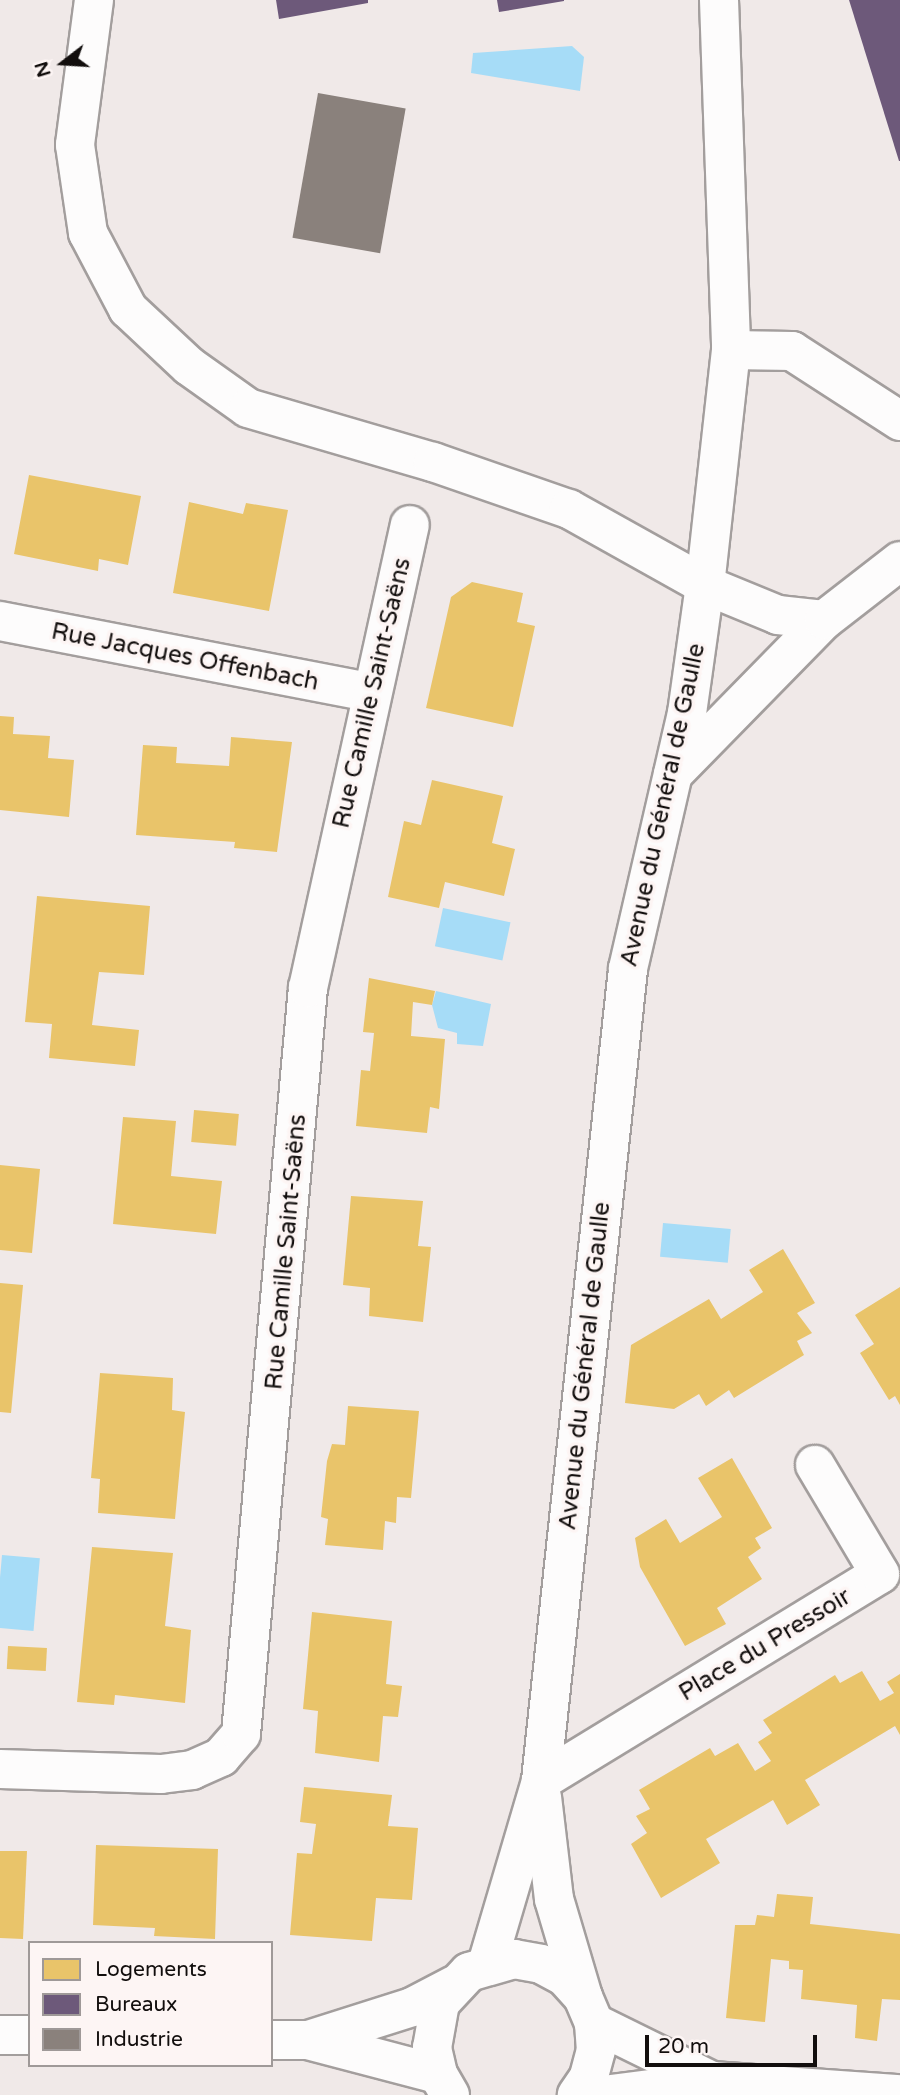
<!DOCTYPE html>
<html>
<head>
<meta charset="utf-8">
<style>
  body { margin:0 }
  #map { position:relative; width:900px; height:2095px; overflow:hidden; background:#f0e9e8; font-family:"Varela Round",sans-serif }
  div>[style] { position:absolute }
  .water>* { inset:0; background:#a6dcf7; transform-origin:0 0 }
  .homes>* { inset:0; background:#e9c46a; transform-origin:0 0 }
  .offices>* { inset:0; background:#6d597a }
  .industry>* { inset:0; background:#8a817c; transform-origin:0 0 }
  .roads { filter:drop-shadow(2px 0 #a39e9d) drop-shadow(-2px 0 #a39e9d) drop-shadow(0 2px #a39e9d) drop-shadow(0 -2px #a39e9d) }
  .minor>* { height:38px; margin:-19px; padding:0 19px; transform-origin:19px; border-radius:19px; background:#fdfcfc }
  span { translate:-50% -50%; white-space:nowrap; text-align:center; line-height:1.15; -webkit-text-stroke:7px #fdf5f4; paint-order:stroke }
  .street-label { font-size:24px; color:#120e0d }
  .legend { position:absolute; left:28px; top:1941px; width:245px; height:126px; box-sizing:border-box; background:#fdf5f4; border:2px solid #9f9998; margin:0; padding:9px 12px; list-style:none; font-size:21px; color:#120e0d }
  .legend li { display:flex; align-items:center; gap:14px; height:35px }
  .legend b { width:35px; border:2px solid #9f9998 }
  .north { position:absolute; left:28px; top:28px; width:70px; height:70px; -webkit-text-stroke:5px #fdf5f4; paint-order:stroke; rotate:253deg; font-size:19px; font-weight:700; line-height:28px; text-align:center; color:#120e0d }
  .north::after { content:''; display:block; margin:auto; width:24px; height:32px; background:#120e0d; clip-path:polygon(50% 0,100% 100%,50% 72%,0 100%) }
  .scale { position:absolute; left:645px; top:2035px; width:172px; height:32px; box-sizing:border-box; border:4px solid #120e0d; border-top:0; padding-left:9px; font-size:21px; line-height:24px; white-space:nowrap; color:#120e0d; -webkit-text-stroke:5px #fdf5f4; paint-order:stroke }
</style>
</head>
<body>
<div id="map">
  <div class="water">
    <i style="clip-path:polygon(572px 46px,584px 57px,580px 91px,471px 73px,473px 53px)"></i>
    <i style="left:443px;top:908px;width:69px;height:39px;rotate:12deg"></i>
    <i style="clip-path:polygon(436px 991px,491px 1004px,483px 1046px,457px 1044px,457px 1033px,438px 1028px,432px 1005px)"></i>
    <i style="left:663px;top:1223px;width:68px;height:34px;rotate:5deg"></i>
    <i style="left:2px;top:1555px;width:38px;height:73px;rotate:5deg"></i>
  </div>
  <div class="homes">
    <i style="clip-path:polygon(29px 475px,141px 496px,128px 565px,99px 559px,98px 571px,14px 554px)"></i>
    <i style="clip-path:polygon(189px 502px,243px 514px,246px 503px,288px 510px,269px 611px,173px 593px)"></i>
    <i style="clip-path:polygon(472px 582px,523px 593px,517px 622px,535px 626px,513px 727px,426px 708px,451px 597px)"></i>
    <i style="clip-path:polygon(0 716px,14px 717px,13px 734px,50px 736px,48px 758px,74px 760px,69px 817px,0 810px)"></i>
    <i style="clip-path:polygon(231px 737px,292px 742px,277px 852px,234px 848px,235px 842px,136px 835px,143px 745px,177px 747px,176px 763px,229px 766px)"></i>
    <i style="clip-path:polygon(432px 780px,503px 796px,492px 843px,515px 849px,504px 896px,445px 882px,439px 908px,388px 897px,404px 821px,421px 825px)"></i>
    <i style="clip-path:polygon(37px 896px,150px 906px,144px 975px,99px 972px,92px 1025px,139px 1030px,135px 1066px,49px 1058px,52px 1024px,25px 1022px)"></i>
    <i style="clip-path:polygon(369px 978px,435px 991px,432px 1005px,413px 1002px,411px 1036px,445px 1039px,439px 1109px,430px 1107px,427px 1133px,356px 1126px,361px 1070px,370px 1071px,374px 1033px,363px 1032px)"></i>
    <i style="left:194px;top:1110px;width:45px;height:32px;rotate:5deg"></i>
    <i style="clip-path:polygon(123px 1117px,176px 1121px,171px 1176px,222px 1181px,216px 1234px,113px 1224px)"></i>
    <i style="clip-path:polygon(0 1165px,40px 1169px,32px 1253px,0 1250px)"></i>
    <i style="clip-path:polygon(351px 1196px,423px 1201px,418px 1246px,431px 1247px,423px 1322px,369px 1316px,370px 1288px,343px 1285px)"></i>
    <i style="clip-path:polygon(783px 1249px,815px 1303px,797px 1313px,812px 1333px,797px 1341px,804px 1355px,734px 1398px,729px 1390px,706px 1406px,699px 1394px,674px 1409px,625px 1403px,631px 1345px,709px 1299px,721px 1319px,763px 1292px,749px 1270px)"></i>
    <i style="clip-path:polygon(0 1283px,23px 1285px,11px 1413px,0 1412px)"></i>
    <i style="clip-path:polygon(900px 1287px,900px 1405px,895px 1396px,889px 1400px,860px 1353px,874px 1344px,855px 1315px)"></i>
    <i style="clip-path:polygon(100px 1373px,173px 1378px,172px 1410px,185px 1412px,175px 1519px,98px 1513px,100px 1479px,91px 1478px)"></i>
    <i style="clip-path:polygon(348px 1406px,419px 1411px,411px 1498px,397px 1497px,396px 1523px,385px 1521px,383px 1550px,325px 1545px,328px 1519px,321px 1517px,327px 1461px,332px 1444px,345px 1445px)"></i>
    <i style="clip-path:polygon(732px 1458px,772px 1528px,755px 1538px,761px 1548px,748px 1557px,762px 1579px,717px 1608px,726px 1624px,685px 1646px,640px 1567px,635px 1538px,666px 1519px,680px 1543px,722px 1517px,698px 1478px)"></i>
    <i style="clip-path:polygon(92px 1547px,173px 1553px,165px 1626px,191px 1630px,185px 1703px,115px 1695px,114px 1705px,77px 1702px)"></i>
    <i style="clip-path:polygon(312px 1612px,392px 1621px,386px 1684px,402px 1686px,398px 1717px,383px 1716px,379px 1762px,315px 1753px,318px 1711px,303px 1709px)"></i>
    <i style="left:8px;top:1646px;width:39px;height:23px;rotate:3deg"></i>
    <i style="clip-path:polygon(862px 1671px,880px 1701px,894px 1693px,887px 1682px,900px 1674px,900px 1735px,895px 1726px,805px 1780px,820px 1805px,787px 1825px,773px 1800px,706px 1839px,720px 1863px,661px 1898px,631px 1844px,647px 1833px,636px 1816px,650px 1809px,639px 1790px,710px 1748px,715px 1756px,738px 1743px,755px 1771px,771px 1761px,758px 1742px,772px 1733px,763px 1720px,835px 1675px,840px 1683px)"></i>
    <i style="clip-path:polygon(304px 1787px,392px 1795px,388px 1826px,418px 1828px,412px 1900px,376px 1898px,372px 1941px,290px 1935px,297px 1853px,312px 1854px,316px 1824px,300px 1822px)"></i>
    <i style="clip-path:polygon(96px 1845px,218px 1849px,215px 1939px,154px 1936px,155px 1928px,93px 1925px)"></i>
    <i style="clip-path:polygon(0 1851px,27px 1851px,23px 1939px,0 1938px)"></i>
    <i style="clip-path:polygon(777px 1894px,813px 1897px,810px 1924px,900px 1934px,900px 2000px,882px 1999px,877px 2041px,855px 2038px,857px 2005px,801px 1999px,803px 1970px,789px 1969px,789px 1961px,771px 1959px,765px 2022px,726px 2018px,735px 1925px,755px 1925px,757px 1915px,774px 1917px)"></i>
  </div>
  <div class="offices">
    <i style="clip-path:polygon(276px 0,368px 0,368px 3px,279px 19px)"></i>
    <i style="clip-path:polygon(497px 0,564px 0,564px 1px,499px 12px)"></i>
    <i style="clip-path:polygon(849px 0,900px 0,900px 161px,899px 161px)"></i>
  </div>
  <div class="industry">
    <i style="left:318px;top:93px;width:89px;height:147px;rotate:10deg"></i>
  </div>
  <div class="roads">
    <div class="minor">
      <i style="left:94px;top:0;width:146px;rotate:97.5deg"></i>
      <i style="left:75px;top:145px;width:89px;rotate:81.6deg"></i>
      <i style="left:88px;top:233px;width:86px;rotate:62.2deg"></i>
      <i style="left:128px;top:309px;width:83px;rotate:43.1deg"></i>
      <i style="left:189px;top:366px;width:72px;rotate:35.4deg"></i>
      <i style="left:248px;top:408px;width:193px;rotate:16.3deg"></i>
      <i style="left:433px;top:462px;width:144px;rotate:19.1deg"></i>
      <i style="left:569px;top:509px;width:156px;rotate:29.2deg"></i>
      <i style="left:705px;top:585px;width:129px;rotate:98deg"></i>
      <i style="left:687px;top:713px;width:263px;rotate:103deg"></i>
      <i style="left:628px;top:969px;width:817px;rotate:96.12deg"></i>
      <i style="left:541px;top:1781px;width:191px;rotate:106.4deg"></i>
      <i style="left:719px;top:0;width:350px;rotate:88deg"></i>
      <i style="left:731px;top:350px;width:236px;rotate:96.3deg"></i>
      <i style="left:705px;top:585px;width:79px;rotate:22.3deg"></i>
      <i style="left:778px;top:615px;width:46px;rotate:6.2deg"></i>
      <i style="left:731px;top:350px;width:61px;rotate:0.9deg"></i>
      <i style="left:792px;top:351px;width:129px;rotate:32.9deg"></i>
      <i style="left:0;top:621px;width:377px;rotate:10.9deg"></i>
      <i style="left:673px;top:774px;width:216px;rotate:-45.6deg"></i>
      <i style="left:824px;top:620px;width:96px;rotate:-37.8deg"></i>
      <i style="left:0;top:1769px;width:161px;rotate:1.8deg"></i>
      <i style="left:161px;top:1774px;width:31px;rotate:-7deg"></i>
      <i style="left:192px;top:1770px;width:32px;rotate:-24deg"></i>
      <i style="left:221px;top:1757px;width:30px;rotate:-49deg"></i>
      <i style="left:241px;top:1734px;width:749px;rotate:-84.87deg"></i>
      <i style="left:308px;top:988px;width:474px;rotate:-77.6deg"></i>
      <i style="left:541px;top:1781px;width:397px;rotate:-31.4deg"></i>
      <i style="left:880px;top:1574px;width:127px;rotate:-120.8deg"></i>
      <i style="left:542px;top:1797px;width:103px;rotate:83.3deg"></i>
      <i style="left:554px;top:1899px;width:102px;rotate:73.5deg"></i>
      <i style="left:594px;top:2023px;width:131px;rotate:26.2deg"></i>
      <i style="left:0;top:2035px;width:30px"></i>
      <i style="left:271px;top:2040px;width:37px"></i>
      <i style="left:308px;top:2040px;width:134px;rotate:14.7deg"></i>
      <i style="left:308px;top:2040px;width:109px;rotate:-17.6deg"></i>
      <i style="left:412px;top:2007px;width:47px;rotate:-27.6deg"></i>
      <i style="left:450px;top:2095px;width:24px;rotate:-120deg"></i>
      <i style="left:438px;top:2074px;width:27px;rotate:-103deg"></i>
      <i style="left:432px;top:2048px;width:46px;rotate:-79.9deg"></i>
      <i style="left:440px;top:2003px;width:42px;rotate:-46.9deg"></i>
      <i style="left:469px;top:1972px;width:47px;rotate:-16.1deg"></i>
      <i style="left:514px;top:1959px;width:27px;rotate:10deg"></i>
      <i style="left:541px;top:1964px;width:27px;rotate:28deg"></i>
      <i style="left:565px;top:1977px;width:27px;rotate:48deg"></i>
      <i style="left:583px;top:1997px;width:28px;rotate:67deg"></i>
      <i style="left:594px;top:2023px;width:27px;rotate:86deg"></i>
      <i style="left:596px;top:2050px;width:28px;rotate:105deg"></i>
      <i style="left:589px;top:2077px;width:22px;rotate:124deg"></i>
      <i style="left:603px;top:2095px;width:110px;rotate:-7.3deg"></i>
      <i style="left:712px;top:2081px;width:188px;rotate:4deg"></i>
    </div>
  </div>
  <div class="street-label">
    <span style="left:185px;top:657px;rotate:11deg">Rue Jacques Offenbach</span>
    <span style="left:372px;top:693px;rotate:-77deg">Rue Camille Saint-Saëns</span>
    <span style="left:663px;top:805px;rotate:-78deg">Avenue du Général de Gaulle</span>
    <span style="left:286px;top:1252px;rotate:-85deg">Rue Camille Saint-Saëns</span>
    <span style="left:585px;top:1366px;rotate:-84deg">Avenue du Général de Gaulle</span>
    <span style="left:765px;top:1645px;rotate:-31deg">Place du Pressoir</span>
  </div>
  <ul class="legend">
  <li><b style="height:19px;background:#e9c46a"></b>Logements</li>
  <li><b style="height:19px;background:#6d597a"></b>Bureaux</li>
  <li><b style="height:19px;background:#8a817c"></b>Industrie</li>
  </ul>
  <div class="north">N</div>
  <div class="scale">20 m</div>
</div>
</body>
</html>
